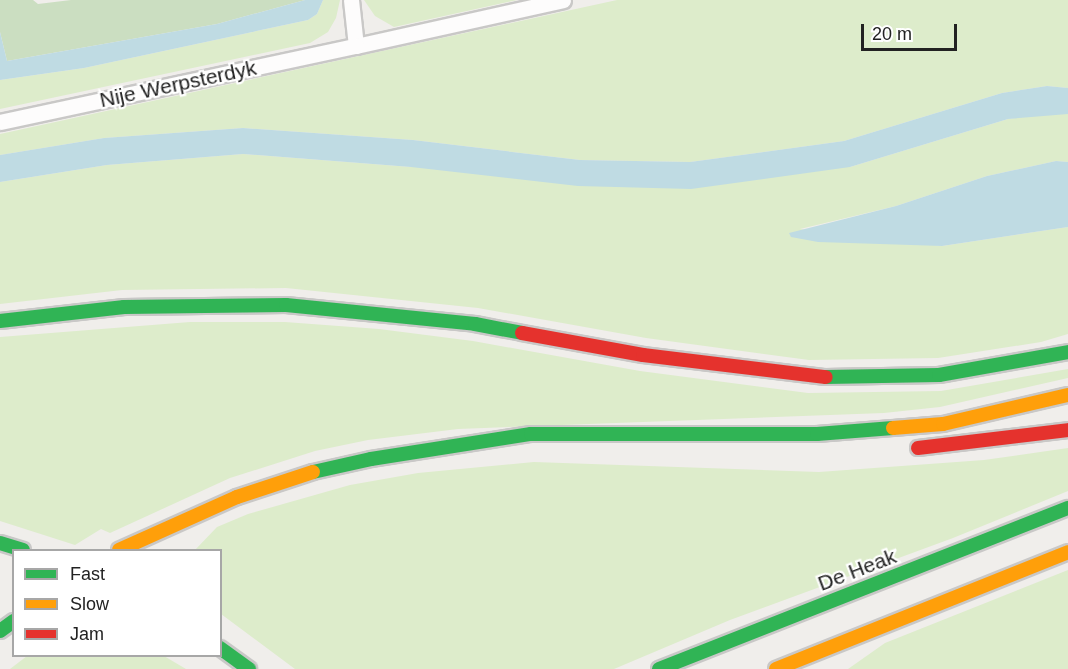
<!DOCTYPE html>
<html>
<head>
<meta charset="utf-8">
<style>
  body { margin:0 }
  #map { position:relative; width:1068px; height:669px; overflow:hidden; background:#f0eeeb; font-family:Arial,sans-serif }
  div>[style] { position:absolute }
  .grass>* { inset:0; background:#ddeccb }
  .forest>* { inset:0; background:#cbdec1 }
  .water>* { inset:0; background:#bfdbe3 }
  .roads { filter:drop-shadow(2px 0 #c9c8c7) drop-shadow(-2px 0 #c9c8c7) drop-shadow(0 2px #c9c8c7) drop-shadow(0 -2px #c9c8c7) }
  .lane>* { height:15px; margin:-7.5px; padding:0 7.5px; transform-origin:7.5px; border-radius:7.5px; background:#fdfcfc }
  .fast>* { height:14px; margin:-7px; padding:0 7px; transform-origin:7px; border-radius:7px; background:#30b455 }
  .slow>* { height:14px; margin:-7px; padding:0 7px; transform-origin:7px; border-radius:7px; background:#ff9f0a }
  .jam>* { height:14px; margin:-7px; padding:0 7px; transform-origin:7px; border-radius:7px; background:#e5322d }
  span { translate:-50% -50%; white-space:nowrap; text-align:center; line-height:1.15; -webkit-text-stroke:4.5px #fff; paint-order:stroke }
  .street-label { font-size:21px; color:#222 }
  .legend { position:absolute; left:12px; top:549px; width:210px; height:108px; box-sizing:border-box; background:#fff; border:2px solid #a7a7a7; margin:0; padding:8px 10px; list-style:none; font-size:18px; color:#222 }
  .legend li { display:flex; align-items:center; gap:12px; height:30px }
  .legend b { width:30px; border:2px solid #a7a7a7 }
  .scale { position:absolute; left:861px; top:24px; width:96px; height:27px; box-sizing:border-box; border:3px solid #222; border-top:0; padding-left:8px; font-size:18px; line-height:21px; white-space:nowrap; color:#222; -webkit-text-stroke:4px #fff; paint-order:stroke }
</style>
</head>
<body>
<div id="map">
  <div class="grass">
    <i style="clip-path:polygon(323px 0,340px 0,336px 18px,328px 32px,310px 43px,0 109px,0 80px,84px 68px,308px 20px,317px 14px)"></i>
    <i style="clip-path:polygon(364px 0,517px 0,394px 27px,375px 16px)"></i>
    <i style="clip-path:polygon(617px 0,1068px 0,1068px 88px,1047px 86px,1002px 93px,844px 141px,690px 162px,580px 160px,413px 140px,243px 128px,104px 138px,0 155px,0 134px)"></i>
    <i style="clip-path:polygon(1048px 113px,1068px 114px,1068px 162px,1056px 161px,987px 176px,896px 206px,800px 229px,942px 246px,1068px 227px,1068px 334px,1041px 342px,938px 358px,809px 360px,646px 338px,478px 308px,286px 288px,122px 290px,0 304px,0 182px,107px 165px,243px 154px,411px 167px,850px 167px,1008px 119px)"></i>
    <i style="clip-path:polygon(190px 322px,285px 322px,379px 329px,473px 341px,640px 371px,808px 393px,941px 391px,1068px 369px,1068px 378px,940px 407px,884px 413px,458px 429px,368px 440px,315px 451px,230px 478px,110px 533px,101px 529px,75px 545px,0 521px,0 337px)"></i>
    <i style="clip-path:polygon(1068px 448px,1068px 491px,953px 538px,730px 620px,614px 669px,295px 669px,221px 614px,220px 550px,195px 550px,217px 527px,248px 514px,350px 485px,418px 473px,534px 462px,819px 472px,984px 460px)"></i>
    <i style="clip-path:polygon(1068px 570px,1068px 669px,848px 669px,885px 643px)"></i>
    <i style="clip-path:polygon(27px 656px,164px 656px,186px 669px,10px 669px)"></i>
  </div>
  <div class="forest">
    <i style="clip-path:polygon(0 0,33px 0,38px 4px,71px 0,305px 0,217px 24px,7px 61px,0 32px)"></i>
  </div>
  <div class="water">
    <i style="clip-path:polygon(305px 0,323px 0,317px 14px,308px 20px,84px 68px,0 80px,0 32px,7px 61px,217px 24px)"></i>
    <i style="clip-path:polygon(1047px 86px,1068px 88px,1068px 114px,1008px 119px,850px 167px,691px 189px,578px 186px,411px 167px,243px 154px,107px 165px,0 182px,0 155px,104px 138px,243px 128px,413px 140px,580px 160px,690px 162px,844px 141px,1002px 93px)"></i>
    <i style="clip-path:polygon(1056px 161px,1068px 162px,1068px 227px,942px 246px,818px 242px,791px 237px,789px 233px,896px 206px,987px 176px)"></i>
  </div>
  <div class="roads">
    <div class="lane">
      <i style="left:351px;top:0;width:46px;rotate:83.8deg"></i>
      <i style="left:356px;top:46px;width:212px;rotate:-12.5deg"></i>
      <i style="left:0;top:122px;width:364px;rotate:-12.1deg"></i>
    </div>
    <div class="fast">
      <i style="left:0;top:321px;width:125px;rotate:-6.4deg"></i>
      <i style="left:124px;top:307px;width:162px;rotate:-0.7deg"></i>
      <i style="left:286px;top:305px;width:190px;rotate:5.7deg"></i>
      <i style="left:475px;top:324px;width:48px;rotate:10.8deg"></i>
      <i style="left:826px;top:377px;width:113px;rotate:-1deg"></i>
      <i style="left:939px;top:375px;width:131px;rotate:-10.1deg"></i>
      <i style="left:313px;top:472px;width:59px;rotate:-12.6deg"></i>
      <i style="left:371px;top:459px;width:162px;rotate:-8.9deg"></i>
      <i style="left:531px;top:434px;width:286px"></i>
      <i style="left:817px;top:434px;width:76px;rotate:-4.5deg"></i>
      <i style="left:0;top:543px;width:24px;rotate:17deg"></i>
      <i style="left:0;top:631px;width:17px;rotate:-36deg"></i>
      <i style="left:220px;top:648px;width:36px;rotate:36deg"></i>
      <i style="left:659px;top:669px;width:440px;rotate:-21.5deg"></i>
    </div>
    <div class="slow">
      <i style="left:893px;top:428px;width:50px;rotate:-4.6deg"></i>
      <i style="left:943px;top:424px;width:128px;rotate:-13.1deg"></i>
      <i style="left:119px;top:550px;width:129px;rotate:-24.2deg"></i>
      <i style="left:237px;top:497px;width:80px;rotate:-18.2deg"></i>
      <i style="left:776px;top:669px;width:315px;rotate:-21.8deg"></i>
    </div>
    <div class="jam">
      <i style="left:522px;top:333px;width:123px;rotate:10.3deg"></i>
      <i style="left:643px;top:355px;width:184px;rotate:6.9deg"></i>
      <i style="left:918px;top:448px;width:151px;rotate:-6.8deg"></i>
    </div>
  </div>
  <div class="street-label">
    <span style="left:178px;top:84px;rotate:-12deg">Nije Werpsterdyk</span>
    <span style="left:857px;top:570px;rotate:-21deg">De Heak</span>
  </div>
  <ul class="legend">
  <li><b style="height:8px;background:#30b455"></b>Fast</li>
  <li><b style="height:8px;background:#ff9f0a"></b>Slow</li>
  <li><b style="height:8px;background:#e5322d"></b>Jam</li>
  </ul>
  <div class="scale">20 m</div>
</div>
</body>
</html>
